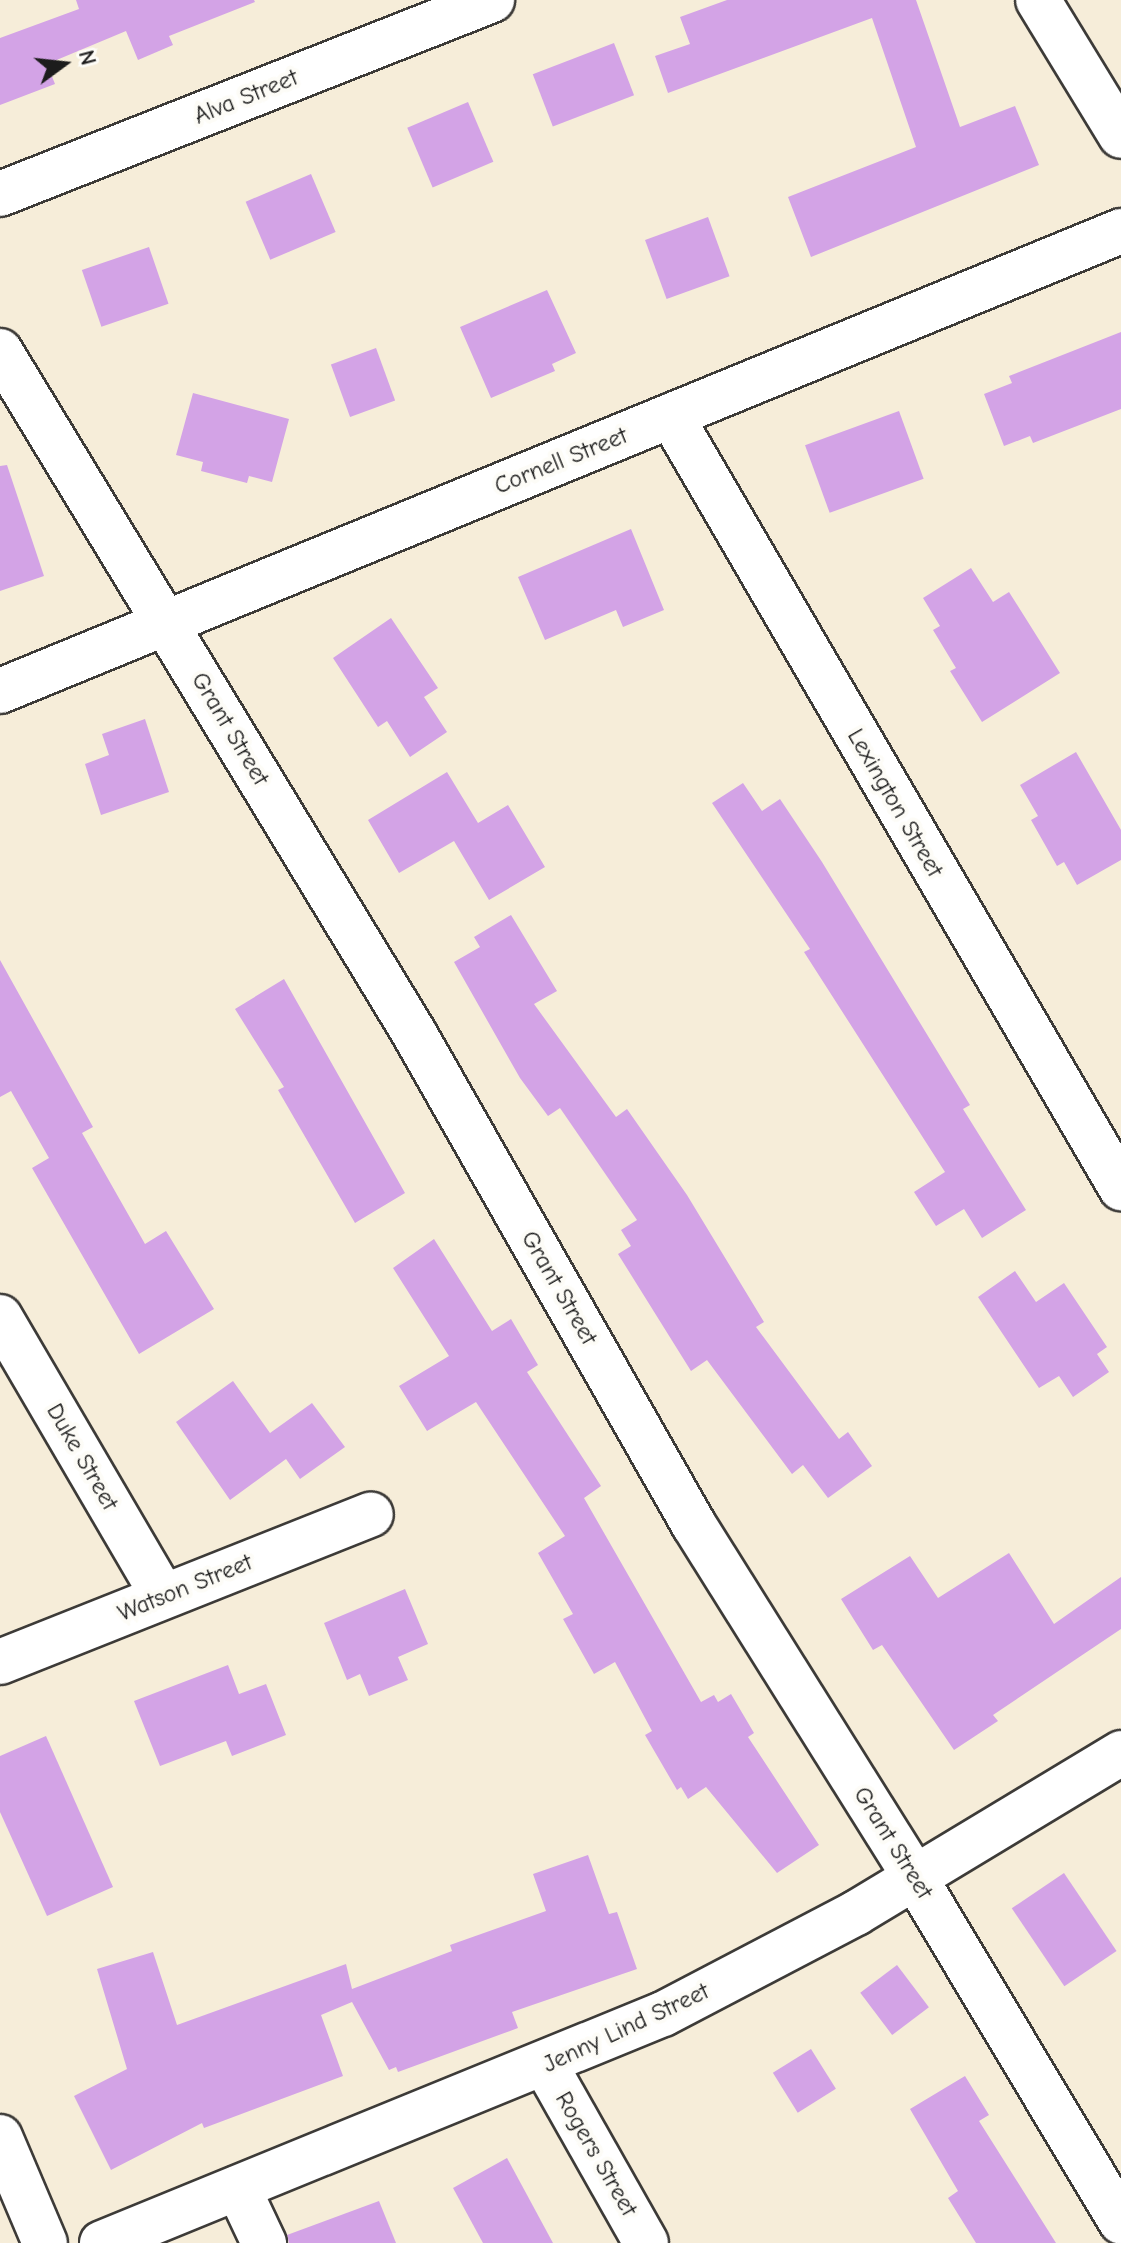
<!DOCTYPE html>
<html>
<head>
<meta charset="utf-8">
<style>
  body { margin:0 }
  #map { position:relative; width:1121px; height:2243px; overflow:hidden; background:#f6edd9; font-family:"Comic Neue",sans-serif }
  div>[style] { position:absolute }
  .building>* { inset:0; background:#d3a3e6; transform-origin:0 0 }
  .roads { filter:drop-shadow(2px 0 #3d3b38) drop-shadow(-2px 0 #3d3b38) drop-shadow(0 2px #3d3b38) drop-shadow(0 -2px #3d3b38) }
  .minor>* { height:44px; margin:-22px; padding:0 22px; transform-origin:22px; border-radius:22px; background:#fff }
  span { translate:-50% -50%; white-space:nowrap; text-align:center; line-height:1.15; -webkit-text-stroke:8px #fdfcf7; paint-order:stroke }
  .street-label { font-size:24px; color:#1c1c1c }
  .north { position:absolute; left:24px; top:24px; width:80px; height:80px; -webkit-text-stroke:6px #fdfcf7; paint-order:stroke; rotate:75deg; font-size:22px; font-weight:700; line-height:32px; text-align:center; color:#1c1c1c }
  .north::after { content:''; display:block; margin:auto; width:28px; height:36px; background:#1c1c1c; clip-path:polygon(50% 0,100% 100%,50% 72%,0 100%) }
</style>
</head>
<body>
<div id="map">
  <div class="building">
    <i style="clip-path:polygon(76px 0,254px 0,255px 2px,169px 36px,173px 45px,138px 60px,126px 31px,47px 64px,55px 84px,0 105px,0 38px,79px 9px)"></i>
    <i style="clip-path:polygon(727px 0,916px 0,960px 127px,1015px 106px,1039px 165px,811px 257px,788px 197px,916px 147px,872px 18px,668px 93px,655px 56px,690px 44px,680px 17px)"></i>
    <i style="left:614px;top:43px;width:56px;height:87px;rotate:69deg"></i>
    <i style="left:468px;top:102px;width:65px;height:66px;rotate:67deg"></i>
    <i style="left:311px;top:174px;width:63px;height:71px;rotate:67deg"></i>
    <i style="left:708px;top:217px;width:63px;height:67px;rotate:70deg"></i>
    <i style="left:149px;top:247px;width:60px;height:71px;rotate:71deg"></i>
    <i style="clip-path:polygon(547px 290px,576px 353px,552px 364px,555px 371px,491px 398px,460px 327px)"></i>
    <i style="clip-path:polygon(1121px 332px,1121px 409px,1033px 443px,1030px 436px,1004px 446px,984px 394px,1012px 383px,1009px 376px)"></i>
    <i style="left:376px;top:348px;width:56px;height:48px;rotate:70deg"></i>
    <i style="clip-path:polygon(193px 393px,289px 419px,272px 482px,249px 476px,247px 483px,201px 471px,203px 462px,176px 455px)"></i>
    <i style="left:899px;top:411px;width:72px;height:100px;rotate:70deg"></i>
    <i style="clip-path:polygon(7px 465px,44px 576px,0 591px,0 466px)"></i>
    <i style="clip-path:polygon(631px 529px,664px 610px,623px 627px,616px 610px,545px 640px,518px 577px)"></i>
    <i style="clip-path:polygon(971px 568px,993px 602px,1009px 592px,1060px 673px,982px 722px,950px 671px,956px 668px,933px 630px,940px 626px,923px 598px)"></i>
    <i style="clip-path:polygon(391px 618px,438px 688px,424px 697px,447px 732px,410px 757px,387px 721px,378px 727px,333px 658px)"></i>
    <i style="clip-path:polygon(145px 719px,169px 792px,101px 815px,85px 764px,109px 755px,102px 734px)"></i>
    <i style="clip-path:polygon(1076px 752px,1121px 830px,1121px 860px,1077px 885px,1064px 862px,1057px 866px,1031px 820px,1038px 816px,1020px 785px)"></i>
    <i style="clip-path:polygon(447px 772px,478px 823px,508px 805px,545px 867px,489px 900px,454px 841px,399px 873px,368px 820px)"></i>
    <i style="clip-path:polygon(743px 783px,762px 811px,780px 799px,822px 862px,970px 1105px,963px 1109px,1026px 1210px,982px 1238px,964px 1209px,936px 1226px,914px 1192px,945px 1172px,804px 952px,810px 949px,712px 803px)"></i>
    <i style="clip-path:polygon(511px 915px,557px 991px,534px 1004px,616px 1117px,627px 1109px,687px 1195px,764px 1322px,756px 1327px,839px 1439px,848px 1432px,872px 1466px,828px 1498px,803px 1465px,792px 1474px,707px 1360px,691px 1371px,618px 1254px,631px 1246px,621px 1230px,637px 1220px,560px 1108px,548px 1116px,520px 1078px,454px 962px,480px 947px,474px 937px)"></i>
    <i style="clip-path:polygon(0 960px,93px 1127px,82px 1133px,145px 1244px,166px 1231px,214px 1309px,139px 1354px,32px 1168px,49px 1158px,11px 1091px,0 1097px)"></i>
    <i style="clip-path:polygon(284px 979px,405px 1193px,355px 1223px,278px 1090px,284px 1087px,235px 1009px)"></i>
    <i style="clip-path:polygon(434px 1239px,492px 1331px,511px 1319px,538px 1365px,527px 1372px,601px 1486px,584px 1498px,701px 1702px,714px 1695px,718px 1702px,731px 1694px,754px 1733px,748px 1737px,819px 1845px,777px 1873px,706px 1787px,688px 1799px,681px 1787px,677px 1790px,645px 1735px,652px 1731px,615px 1662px,594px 1674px,563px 1619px,573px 1614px,538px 1553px,565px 1536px,476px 1402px,427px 1431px,399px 1386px,449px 1356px,393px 1268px)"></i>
    <i style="clip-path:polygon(1015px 1271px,1036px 1302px,1064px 1283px,1107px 1347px,1097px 1354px,1109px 1372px,1073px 1397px,1059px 1376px,1039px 1388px,978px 1297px)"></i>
    <i style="clip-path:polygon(233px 1381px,270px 1433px,312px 1403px,345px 1447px,300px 1479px,286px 1459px,230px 1500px,176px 1422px)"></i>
    <i style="clip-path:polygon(1009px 1553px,1054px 1624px,1121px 1577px,1121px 1629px,993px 1715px,998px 1721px,954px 1750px,882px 1645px,873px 1650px,841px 1599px,910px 1556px,938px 1598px)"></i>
    <i style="clip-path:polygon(405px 1589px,428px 1644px,398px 1657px,408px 1680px,369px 1696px,360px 1674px,347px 1680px,324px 1623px)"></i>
    <i style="clip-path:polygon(228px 1665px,239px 1694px,266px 1684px,286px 1735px,232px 1756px,226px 1741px,160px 1766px,134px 1701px)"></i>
    <i style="clip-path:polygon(46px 1736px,113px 1887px,47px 1916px,0 1812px,0 1756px)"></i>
    <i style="clip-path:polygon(588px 1855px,609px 1914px,617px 1912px,637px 1969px,512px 2012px,518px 2028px,398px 2072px,396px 2067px,389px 2070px,352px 2002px,321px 2015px,343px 2076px,204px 2128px,202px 2123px,111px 2170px,74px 2096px,127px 2069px,97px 1969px,153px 1952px,177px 2025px,346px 1964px,352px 1989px,452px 1951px,450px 1945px,546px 1911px,533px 1874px)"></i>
    <i style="left:1064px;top:1873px;width:94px;height:63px;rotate:56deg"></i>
    <i style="left:897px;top:1965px;width:53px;height:46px;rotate:53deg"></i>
    <i style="left:811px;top:2049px;width:47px;height:45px;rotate:58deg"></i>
    <i style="clip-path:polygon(965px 2076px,989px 2115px,979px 2121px,1056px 2243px,976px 2243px,948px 2198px,958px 2191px,910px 2109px)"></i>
    <i style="clip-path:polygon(507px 2158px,553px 2243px,483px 2243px,453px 2188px)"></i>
    <i style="clip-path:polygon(379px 2201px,396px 2243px,289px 2243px,287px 2235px)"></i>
  </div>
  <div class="roads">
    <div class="minor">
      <i style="left:1038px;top:0;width:159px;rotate:58.6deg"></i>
      <i style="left:0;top:194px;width:529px;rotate:-21.52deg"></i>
      <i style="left:0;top:351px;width:798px;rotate:58.74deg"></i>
      <i style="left:414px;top:1033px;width:566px;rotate:60.36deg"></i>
      <i style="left:694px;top:1525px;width:414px;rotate:57.9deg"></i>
      <i style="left:914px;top:1876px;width:403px;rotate:59.1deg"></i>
      <i style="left:671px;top:416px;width:894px;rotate:59.76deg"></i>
      <i style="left:0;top:691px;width:1212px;rotate:-22.31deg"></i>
      <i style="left:0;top:1317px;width:323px;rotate:59.7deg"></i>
      <i style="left:0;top:1662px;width:399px;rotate:-21.7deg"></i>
      <i style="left:546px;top:2066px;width:203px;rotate:60.5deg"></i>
      <i style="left:0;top:2137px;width:115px;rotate:67deg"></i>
      <i style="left:238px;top:2188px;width:61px;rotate:64.7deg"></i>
      <i style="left:102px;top:2243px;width:606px;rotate:-22.21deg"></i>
      <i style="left:663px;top:2014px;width:218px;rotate:-27.6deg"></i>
      <i style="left:856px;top:1913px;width:310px;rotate:-31.1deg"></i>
    </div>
  </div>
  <div class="street-label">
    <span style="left:246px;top:97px;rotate:-22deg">Alva Street</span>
    <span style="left:561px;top:461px;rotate:-22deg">Cornell Street</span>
    <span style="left:230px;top:729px;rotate:59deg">Grant Street</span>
    <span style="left:895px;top:803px;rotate:60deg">Lexington Street</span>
    <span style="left:559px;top:1288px;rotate:60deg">Grant Street</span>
    <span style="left:82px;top:1457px;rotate:60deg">Duke Street</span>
    <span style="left:185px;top:1588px;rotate:-22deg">Watson Street</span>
    <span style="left:893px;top:1843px;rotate:58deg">Grant Street</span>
    <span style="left:626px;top:2028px;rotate:-25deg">Jenny Lind Street</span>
    <span style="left:596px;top:2154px;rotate:60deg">Rogers Street</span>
  </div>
  <div class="north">N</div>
</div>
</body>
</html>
